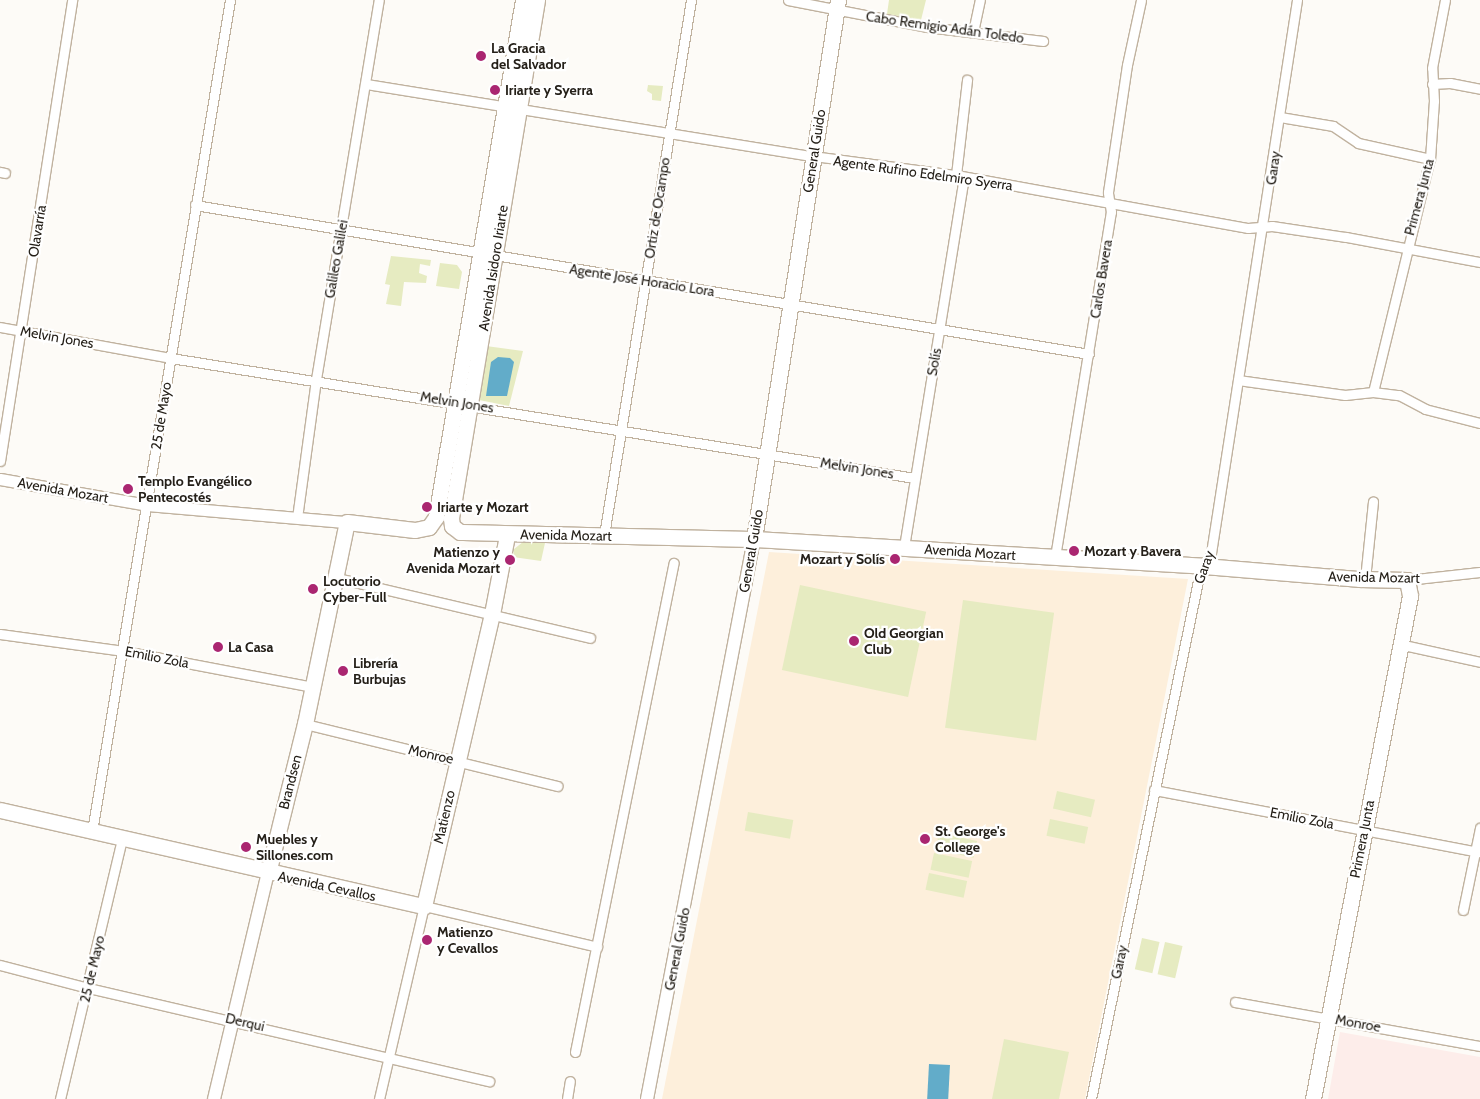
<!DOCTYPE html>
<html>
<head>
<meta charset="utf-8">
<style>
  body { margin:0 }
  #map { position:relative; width:1480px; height:1099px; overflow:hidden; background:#fdfbf7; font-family:Cabin,sans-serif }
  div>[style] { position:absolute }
  .industrial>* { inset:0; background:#fdedea }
  .education>* { inset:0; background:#fdefdb }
  .green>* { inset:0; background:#e6ebc1; transform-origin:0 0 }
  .water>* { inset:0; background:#62acc9; transform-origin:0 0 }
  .roads { filter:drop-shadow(1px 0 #c0b29f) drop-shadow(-1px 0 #c0b29f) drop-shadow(0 1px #c0b29f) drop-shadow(0 -1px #c0b29f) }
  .minor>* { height:9px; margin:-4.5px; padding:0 4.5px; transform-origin:4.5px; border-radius:4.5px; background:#fff }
  .tertiary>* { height:11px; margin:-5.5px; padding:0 5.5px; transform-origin:5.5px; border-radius:5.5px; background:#fff }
  .secondary>* { height:12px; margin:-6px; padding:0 6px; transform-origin:6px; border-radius:6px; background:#fff }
  .primary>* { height:15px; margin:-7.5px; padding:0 7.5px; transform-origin:7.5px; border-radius:7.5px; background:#fff }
  .dots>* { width:14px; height:14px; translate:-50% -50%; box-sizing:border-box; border:2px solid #fff; border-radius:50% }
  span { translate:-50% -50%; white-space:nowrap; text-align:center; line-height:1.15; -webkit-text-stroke:4.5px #fff; paint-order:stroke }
  .street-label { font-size:14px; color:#252019 }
  .poi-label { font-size:14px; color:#252019; font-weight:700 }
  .left { translate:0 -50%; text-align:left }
  .right { translate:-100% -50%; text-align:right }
</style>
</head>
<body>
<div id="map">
  <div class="industrial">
    <i style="clip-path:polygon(1340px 1032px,1480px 1057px,1480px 1099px,1328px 1099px)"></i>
  </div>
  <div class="education">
    <i style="clip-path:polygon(769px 552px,1188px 579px,1085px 1099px,662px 1099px)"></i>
  </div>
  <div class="green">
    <i style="clip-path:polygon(889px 0,926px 0,921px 20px,887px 14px)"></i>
    <i style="clip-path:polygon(648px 85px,663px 86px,661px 101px,652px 100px,652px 94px,647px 91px)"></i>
    <i style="clip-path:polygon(391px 256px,431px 260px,430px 266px,420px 264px,419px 273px,427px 276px,426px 283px,404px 282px,401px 306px,386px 304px,390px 285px,385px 284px)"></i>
    <i style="clip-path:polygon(440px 263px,457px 265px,462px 272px,459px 289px,436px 286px)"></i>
    <i style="clip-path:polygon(486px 346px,523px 351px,509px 406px,479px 400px)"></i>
    <i style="clip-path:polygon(523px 542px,545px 543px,541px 561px,513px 557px,514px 549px)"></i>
    <i style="left:800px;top:585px;width:129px;height:87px;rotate:12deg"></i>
    <i style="left:963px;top:600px;width:92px;height:129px;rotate:8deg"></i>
    <i style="left:1057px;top:791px;width:39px;height:18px;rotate:13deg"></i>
    <i style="left:748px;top:812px;width:46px;height:19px;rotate:10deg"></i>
    <i style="left:1050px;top:819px;width:39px;height:17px;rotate:12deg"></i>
    <i style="left:939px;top:833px;width:39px;height:17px;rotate:12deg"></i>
    <i style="left:934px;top:853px;width:39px;height:17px;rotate:12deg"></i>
    <i style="left:929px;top:873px;width:39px;height:17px;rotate:12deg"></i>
    <i style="left:1142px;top:938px;width:18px;height:32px;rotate:13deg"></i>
    <i style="left:1165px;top:942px;width:18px;height:33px;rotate:13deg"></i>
    <i style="clip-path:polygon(1004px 1039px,1069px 1052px,1059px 1099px,992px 1099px)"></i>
  </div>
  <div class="water">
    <i style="clip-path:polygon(498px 357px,510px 358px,514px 362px,507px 396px,486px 396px,491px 362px)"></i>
    <i style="left:929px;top:1064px;width:21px;height:35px;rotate:3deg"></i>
  </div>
  <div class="roads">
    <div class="minor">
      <i style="left:788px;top:0;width:142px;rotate:11deg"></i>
      <i style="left:927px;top:27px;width:117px;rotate:6.9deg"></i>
      <i style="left:973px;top:32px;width:33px;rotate:-78deg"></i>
      <i style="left:366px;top:84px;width:453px;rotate:9.2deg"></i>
      <i style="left:813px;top:156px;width:144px;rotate:7.6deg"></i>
      <i style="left:956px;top:175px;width:297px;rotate:10.3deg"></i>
      <i style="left:1248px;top:228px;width:24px;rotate:-5deg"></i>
      <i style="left:1272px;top:226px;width:75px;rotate:8.5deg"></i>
      <i style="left:1346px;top:237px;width:136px;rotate:10.6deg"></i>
      <i style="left:1432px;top:84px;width:18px;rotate:-3deg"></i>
      <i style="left:1450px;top:83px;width:31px;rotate:11deg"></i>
      <i style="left:1280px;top:117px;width:54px;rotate:9.6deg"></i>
      <i style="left:1333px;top:126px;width:30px;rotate:34deg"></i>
      <i style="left:1358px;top:143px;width:74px;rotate:12.5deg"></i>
      <i style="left:0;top:172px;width:5px;rotate:11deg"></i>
      <i style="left:956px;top:175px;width:96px;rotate:-83.4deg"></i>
      <i style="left:195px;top:205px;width:906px;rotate:9.46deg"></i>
      <i style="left:0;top:327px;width:174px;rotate:10.3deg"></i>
      <i style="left:171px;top:358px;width:753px;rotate:9.17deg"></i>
      <i style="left:1238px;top:380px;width:108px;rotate:8deg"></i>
      <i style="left:1345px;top:395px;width:28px;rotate:-6deg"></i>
      <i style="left:1373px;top:392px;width:26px;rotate:7deg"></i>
      <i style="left:1399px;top:395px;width:30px;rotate:28deg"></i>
      <i style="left:1425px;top:409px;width:57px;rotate:14.3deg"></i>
      <i style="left:1373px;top:392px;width:240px;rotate:-76.3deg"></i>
      <i style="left:1430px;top:159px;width:58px;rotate:-86.1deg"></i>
      <i style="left:1434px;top:101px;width:33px;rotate:-93deg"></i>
      <i style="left:1432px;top:68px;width:69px;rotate:-79.2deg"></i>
      <i style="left:0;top:461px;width:467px;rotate:-81.1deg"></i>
      <i style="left:297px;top:518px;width:140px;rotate:-82.2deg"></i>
      <i style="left:316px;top:379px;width:384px;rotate:-80.6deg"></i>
      <i style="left:604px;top:535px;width:542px;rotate:-80.76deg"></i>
      <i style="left:904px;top:547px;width:375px;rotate:-80.8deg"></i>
      <i style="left:1055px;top:557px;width:350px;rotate:-80.8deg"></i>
      <i style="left:1111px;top:212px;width:20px;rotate:-99deg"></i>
      <i style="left:1108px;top:192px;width:128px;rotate:-81.5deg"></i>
      <i style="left:1127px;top:65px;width:66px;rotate:-77.8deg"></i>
      <i style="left:337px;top:578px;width:260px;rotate:13.3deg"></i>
      <i style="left:1365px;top:579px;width:78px;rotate:-84.1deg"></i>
      <i style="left:1407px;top:580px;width:73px;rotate:-6.3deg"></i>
      <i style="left:0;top:634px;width:125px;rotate:7.8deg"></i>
      <i style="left:124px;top:651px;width:191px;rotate:10.8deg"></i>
      <i style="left:1399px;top:644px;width:83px;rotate:12.5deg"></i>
      <i style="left:305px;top:724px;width:260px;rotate:13.8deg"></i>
      <i style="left:1154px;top:790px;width:332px;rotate:10.8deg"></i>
      <i style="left:92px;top:831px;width:842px;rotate:-80.57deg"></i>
      <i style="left:1463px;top:910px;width:84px;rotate:-78.3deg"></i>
      <i style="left:0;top:965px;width:91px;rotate:14.6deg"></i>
      <i style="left:88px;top:988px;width:412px;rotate:13.1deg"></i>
      <i style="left:1235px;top:1002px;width:249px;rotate:10.2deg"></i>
      <i style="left:575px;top:1052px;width:499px;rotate:-78.6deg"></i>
      <i style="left:60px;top:1099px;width:268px;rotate:-76.6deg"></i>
      <i style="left:379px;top:1099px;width:198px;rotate:-76.9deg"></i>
      <i style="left:424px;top:906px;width:178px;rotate:13.3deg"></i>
      <i style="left:567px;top:1099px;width:18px;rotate:-81deg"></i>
      <i style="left:1091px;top:1099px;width:529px;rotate:-78.33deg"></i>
      <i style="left:1198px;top:581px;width:31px;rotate:-65deg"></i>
      <i style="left:1211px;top:553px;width:560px;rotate:-81.16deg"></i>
    </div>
    <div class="tertiary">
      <i style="left:0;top:479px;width:149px;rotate:10deg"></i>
      <i style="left:147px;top:505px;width:201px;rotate:4.9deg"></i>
    </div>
    <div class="secondary">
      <i style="left:214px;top:1099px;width:232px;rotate:-76.6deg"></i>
      <i style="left:647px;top:1099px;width:570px;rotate:-79.18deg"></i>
    </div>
    <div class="primary">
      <i style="left:537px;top:0;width:525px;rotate:99.43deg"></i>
      <i style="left:451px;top:518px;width:8px;rotate:83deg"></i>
      <i style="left:452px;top:526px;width:10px;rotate:37deg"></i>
      <i style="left:460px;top:532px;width:294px;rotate:1.4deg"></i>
      <i style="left:754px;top:539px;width:451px;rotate:3.4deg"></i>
      <i style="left:1204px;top:566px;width:157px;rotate:4.8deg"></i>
      <i style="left:1360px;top:579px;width:47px;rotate:1.2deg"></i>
      <i style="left:1407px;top:580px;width:16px;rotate:79deg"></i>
      <i style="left:1410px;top:596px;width:512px;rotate:100.92deg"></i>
      <i style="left:754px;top:539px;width:546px;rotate:-81.14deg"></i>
      <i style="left:0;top:810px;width:435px;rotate:12.8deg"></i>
      <i style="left:424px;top:906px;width:300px;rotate:-76.9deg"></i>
      <i style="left:492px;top:614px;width:80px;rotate:-79.2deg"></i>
      <i style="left:268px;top:873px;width:154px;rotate:-76.1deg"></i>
      <i style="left:305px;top:724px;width:206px;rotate:-78.3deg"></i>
      <i style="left:347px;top:522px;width:68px;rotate:6.7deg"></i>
      <i style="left:415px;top:530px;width:14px;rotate:-12deg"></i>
      <i style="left:429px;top:527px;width:12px;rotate:-55deg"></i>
      <i style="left:436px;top:517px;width:524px;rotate:-80.45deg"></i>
    </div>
  </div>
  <div class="dots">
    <i style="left:481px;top:56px;background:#aa2671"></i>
    <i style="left:495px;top:90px;background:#aa2671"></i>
    <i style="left:128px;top:489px;background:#aa2671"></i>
    <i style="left:427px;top:507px;background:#aa2671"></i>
    <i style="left:1074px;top:551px;background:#aa2671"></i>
    <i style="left:895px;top:559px;background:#aa2671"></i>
    <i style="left:510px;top:560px;background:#aa2671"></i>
    <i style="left:313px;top:589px;background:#aa2671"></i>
    <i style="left:854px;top:641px;background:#aa2671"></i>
    <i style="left:218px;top:647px;background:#aa2671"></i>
    <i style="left:343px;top:671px;background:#aa2671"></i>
    <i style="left:925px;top:839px;background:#aa2671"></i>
    <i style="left:246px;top:847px;background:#aa2671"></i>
    <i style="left:427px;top:940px;background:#aa2671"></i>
  </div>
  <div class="street-label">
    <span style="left:945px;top:27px;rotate:8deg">Cabo Remigio Adán Toledo</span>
    <span style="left:814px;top:151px;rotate:-81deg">General Guido</span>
    <span style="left:1273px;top:168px;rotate:-82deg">Garay</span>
    <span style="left:923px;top:173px;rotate:8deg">Agente Rufino Edelmiro Syerra</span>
    <span style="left:1419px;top:197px;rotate:-75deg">Primera Junta</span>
    <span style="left:657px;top:208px;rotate:-81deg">Ortiz de Ocampo</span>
    <span style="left:37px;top:231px;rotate:-81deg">Olavarría</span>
    <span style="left:336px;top:259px;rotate:-80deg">Galileo Galilei</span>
    <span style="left:493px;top:268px;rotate:-81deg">Avenida Isidoro Iriarte</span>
    <span style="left:1101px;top:279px;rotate:-81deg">Carlos Bavera</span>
    <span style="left:642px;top:280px;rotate:9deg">Agente José Horacio Lora</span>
    <span style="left:57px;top:337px;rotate:10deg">Melvin Jones</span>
    <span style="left:934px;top:362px;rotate:-80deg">Solís</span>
    <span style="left:457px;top:402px;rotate:9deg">Melvin Jones</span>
    <span style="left:161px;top:416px;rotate:-81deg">25 de Mayo</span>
    <span style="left:857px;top:468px;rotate:9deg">Melvin Jones</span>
    <span style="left:63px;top:490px;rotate:10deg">Avenida Mozart</span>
    <span style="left:566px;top:535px;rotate:1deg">Avenida Mozart</span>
    <span style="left:751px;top:551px;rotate:-80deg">General Guido</span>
    <span style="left:970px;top:552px;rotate:4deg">Avenida Mozart</span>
    <span style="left:1204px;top:567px;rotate:-70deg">Garay</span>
    <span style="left:1374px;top:577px;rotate:1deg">Avenida Mozart</span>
    <span style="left:157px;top:657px;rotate:11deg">Emilio Zola</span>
    <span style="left:431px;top:754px;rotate:13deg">Monroe</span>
    <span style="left:290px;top:782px;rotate:-76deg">Brandsen</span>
    <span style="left:444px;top:817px;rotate:-77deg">Matienzo</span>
    <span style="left:1302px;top:818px;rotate:11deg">Emilio Zola</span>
    <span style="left:1362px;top:839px;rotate:-79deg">Primera Junta</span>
    <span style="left:327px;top:886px;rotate:12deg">Avenida Cevallos</span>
    <span style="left:677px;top:949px;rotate:-79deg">General Guido</span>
    <span style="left:1119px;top:962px;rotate:-78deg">Garay</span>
    <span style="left:92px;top:969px;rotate:-77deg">25 de Mayo</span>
    <span style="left:245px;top:1022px;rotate:13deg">Derqui</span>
    <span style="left:1358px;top:1023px;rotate:10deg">Monroe</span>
  </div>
  <div class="poi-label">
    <span class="left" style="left:491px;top:56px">La Gracia<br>del Salvador</span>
    <span class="left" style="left:505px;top:90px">Iriarte y Syerra</span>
    <span class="left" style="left:138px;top:489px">Templo Evangélico<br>Pentecostés</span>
    <span class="left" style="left:437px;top:507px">Iriarte y Mozart</span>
    <span class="left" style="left:1084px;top:551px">Mozart y Bavera</span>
    <span class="right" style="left:500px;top:560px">Matienzo y<br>Avenida Mozart</span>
    <span class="right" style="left:885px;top:559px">Mozart y Solís</span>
    <span class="left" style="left:323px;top:589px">Locutorio<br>Cyber-Full</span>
    <span class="left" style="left:864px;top:641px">Old Georgian<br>Club</span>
    <span class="left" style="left:228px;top:647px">La Casa</span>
    <span class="left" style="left:353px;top:671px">Librería<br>Burbujas</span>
    <span class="left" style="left:935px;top:839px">St. George's<br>College</span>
    <span class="left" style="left:256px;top:847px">Muebles y<br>Sillones.com</span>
    <span class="left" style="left:437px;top:940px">Matienzo<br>y Cevallos</span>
  </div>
</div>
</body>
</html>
